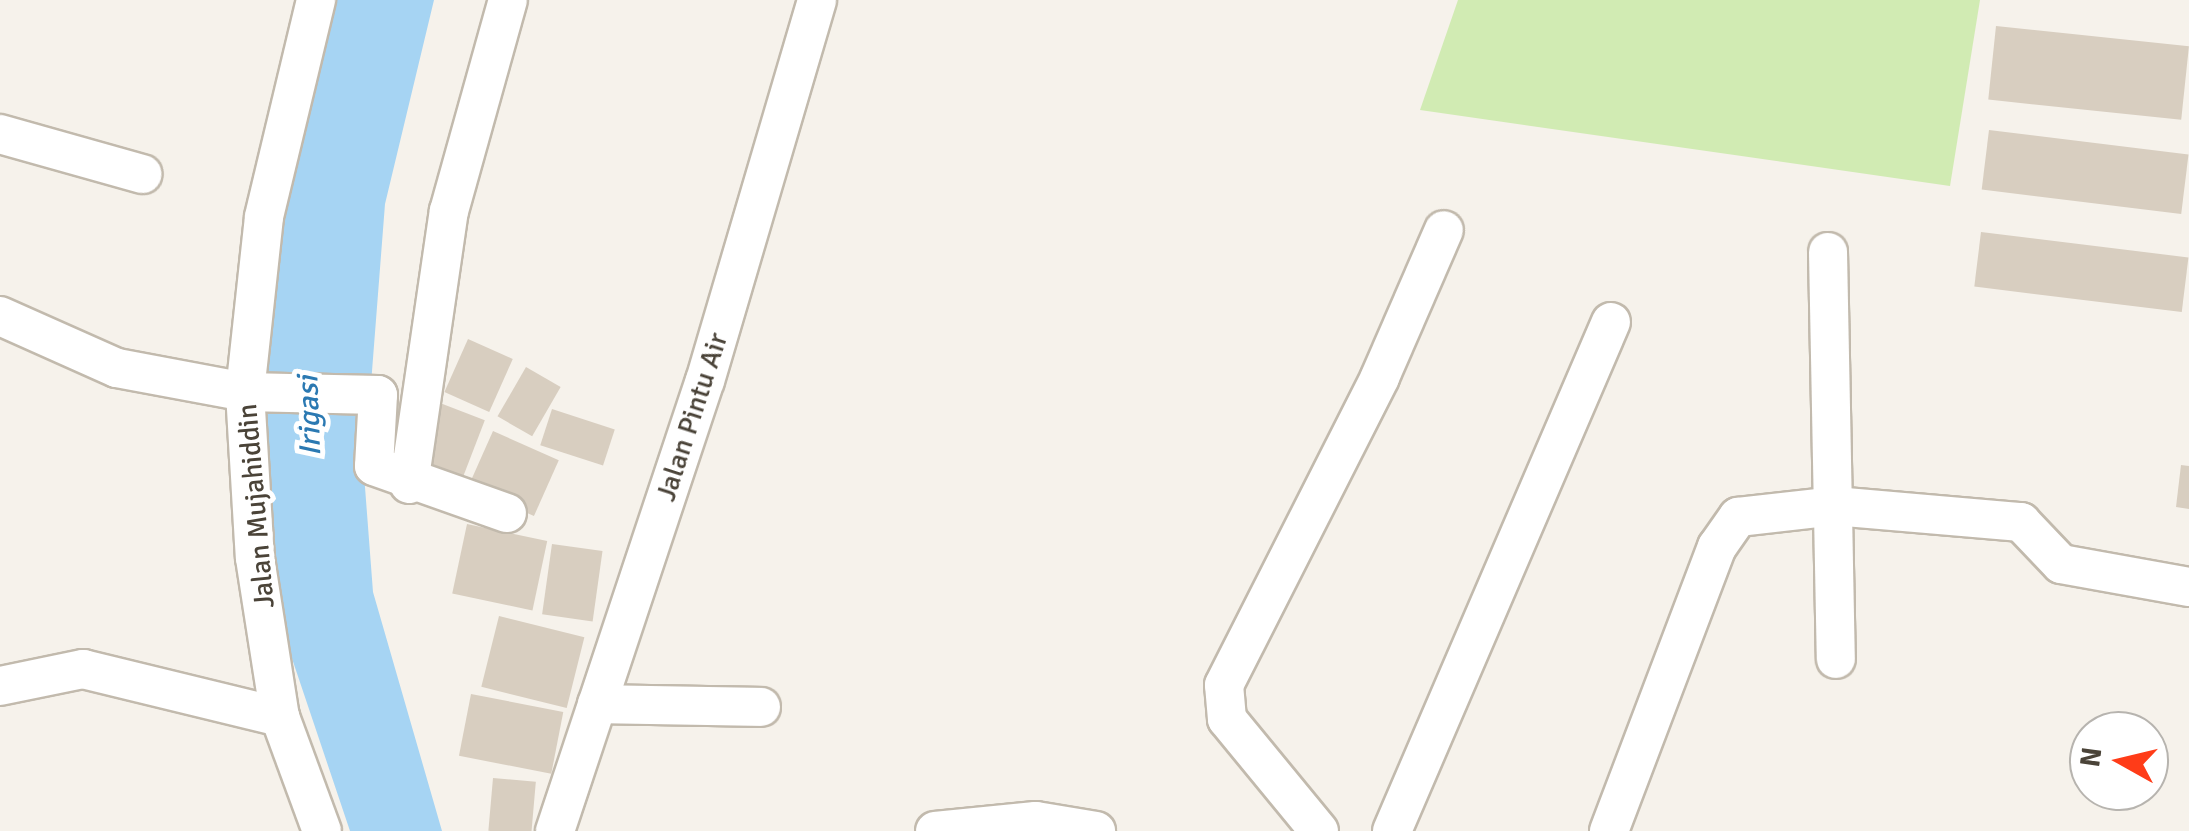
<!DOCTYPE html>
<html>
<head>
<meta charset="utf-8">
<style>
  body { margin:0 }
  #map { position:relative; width:2189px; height:831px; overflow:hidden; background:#f6f2eb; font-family:Signika,sans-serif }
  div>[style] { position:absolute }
  .green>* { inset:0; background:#d1ebb3 }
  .water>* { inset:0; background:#a6d4f3 }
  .building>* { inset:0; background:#d8cec0; transform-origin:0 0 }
  .roads { filter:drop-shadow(2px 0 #c2baad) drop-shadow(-2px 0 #c2baad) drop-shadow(0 2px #c2baad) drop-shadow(0 -2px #c2baad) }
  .minor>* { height:38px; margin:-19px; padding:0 19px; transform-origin:19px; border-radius:19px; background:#fff }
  span { translate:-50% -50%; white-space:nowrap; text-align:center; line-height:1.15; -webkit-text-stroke:10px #fff; paint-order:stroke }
  .street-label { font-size:28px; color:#4a4338 }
  .water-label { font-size:30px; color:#2b79b2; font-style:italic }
  .north { position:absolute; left:2069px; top:711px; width:100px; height:100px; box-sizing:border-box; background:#fff; border:2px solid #b7b4af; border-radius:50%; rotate:278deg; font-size:28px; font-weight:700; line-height:40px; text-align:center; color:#4a4338 }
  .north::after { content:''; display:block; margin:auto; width:35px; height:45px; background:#ff3c18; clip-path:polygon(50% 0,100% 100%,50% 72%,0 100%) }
</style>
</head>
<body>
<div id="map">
  <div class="green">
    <i style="clip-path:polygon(1458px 0,1980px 0,1950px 186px,1420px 110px)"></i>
  </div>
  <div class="water">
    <i style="clip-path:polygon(330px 0,434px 0,385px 204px,364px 474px,373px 592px,442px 831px,350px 831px,274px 605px,255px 425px,281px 185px)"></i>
  </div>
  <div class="building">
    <i style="left:1996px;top:26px;width:194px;height:74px;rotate:6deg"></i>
    <i style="left:1989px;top:130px;width:201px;height:60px;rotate:7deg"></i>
    <i style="left:1981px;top:232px;width:209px;height:55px;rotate:7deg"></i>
    <i style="left:468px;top:339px;width:49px;height:58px;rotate:24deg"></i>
    <i style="left:526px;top:367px;width:40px;height:57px;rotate:30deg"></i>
    <i style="left:440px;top:403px;width:48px;height:70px;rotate:21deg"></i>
    <i style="left:552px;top:409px;width:66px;height:38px;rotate:18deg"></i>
    <i style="left:493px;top:431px;width:72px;height:61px;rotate:24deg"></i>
    <i style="clip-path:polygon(2181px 465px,2189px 466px,2189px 509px,2176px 507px)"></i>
    <i style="left:467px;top:524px;width:82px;height:71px;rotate:12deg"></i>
    <i style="left:552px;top:544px;width:51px;height:71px;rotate:8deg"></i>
    <i style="left:499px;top:616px;width:88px;height:73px;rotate:14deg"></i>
    <i style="left:471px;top:694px;width:94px;height:63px;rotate:11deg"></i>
    <i style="left:493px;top:778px;width:43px;height:53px;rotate:5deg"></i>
  </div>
  <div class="roads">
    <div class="minor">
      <i style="left:316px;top:0;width:223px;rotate:103.5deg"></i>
      <i style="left:264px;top:217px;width:176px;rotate:96.2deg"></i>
      <i style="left:245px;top:392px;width:166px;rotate:86.6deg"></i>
      <i style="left:255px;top:558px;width:161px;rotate:81.1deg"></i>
      <i style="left:280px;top:717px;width:121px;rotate:69.8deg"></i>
      <i style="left:0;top:134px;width:148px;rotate:15.7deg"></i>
      <i style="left:1828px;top:252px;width:407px;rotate:88.9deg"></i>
      <i style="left:0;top:316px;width:128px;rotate:24deg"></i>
      <i style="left:117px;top:368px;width:130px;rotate:10.6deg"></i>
      <i style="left:245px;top:392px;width:133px;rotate:1.3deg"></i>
      <i style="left:378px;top:395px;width:71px;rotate:93.2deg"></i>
      <i style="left:374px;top:466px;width:141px;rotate:19.5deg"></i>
      <i style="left:409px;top:484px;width:276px;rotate:-81.7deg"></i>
      <i style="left:449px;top:211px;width:219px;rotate:-74.4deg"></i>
      <i style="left:0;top:686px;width:85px;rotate:-11.6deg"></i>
      <i style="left:83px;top:669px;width:203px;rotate:13.7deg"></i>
      <i style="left:597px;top:704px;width:164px;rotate:1deg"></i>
      <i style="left:555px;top:831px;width:474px;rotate:-71.6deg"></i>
      <i style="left:705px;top:381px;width:397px;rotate:-73.6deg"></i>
      <i style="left:935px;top:831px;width:101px;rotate:-5.7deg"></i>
      <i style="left:1036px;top:821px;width:61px;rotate:9.5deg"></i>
      <i style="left:1319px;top:831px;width:145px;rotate:-129.4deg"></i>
      <i style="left:1227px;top:719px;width:34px;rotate:-95deg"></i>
      <i style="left:1224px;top:685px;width:345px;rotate:-63.1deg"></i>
      <i style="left:1380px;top:377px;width:160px;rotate:-66.5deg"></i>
      <i style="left:1392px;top:831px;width:554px;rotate:-66.72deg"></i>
      <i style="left:1609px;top:831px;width:304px;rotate:-69.2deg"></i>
      <i style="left:1717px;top:547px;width:37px;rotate:-55deg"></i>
      <i style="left:1738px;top:517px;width:97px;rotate:-6.5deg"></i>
      <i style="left:1834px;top:506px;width:188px;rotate:4.9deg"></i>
      <i style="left:2021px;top:522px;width:58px;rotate:46.4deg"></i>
      <i style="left:2061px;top:564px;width:130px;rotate:10.2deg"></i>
    </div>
  </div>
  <div class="street-label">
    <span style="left:692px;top:417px;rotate:-72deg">Jalan Pintu Air</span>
    <span style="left:256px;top:506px;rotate:-95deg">Jalan Mujahiddin</span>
  </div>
  <div class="water-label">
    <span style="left:310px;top:416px;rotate:-92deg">Irigasi</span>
  </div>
  <div class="north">N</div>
</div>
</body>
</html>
